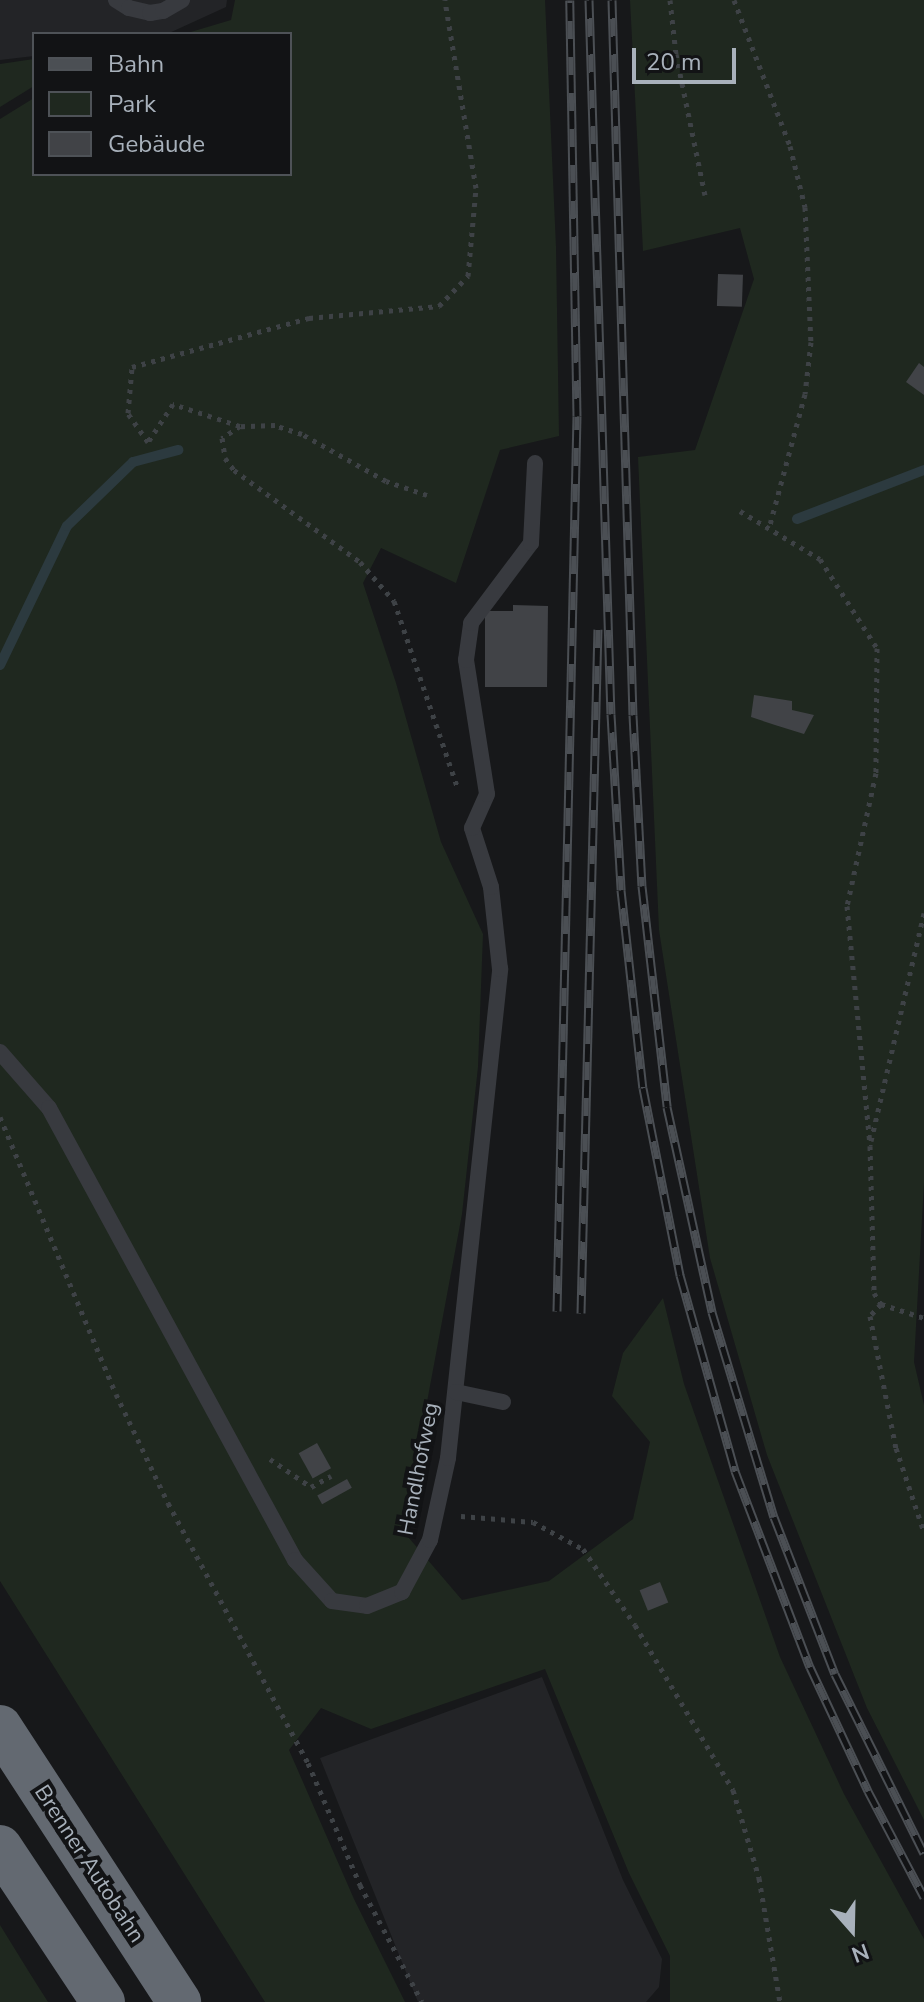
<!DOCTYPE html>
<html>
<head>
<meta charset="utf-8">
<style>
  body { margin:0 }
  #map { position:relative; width:924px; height:2002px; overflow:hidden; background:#17181a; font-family:"Nunito Sans",sans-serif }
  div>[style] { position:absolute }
  .built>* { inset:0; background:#232427 }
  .green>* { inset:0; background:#1f281f }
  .stream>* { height:10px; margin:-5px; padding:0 5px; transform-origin:5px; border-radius:5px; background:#2c3a3f }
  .building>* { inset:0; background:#414347; transform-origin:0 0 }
  .path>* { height:5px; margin-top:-2.5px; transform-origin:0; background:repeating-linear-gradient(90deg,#3e4246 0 4px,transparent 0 10px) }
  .service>* { height:16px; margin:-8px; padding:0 8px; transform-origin:8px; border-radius:8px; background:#383a3f }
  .motorway>* { height:44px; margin:-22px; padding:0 22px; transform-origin:22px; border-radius:22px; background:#636971 }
  .rail>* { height:9px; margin-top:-4.5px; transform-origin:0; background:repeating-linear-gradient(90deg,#121315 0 18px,#4b4f54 0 36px); box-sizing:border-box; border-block:2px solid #4b4f54 }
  span { translate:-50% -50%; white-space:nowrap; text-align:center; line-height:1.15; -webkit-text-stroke:8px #121315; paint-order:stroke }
  .street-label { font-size:22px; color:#a8b1bb }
  .legend { position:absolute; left:32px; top:32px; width:260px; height:144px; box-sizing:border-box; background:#121315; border:2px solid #4e5257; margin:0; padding:10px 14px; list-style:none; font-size:24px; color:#a8b1bb }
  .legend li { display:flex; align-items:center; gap:16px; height:40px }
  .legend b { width:40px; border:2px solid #4e5257 }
  .north { position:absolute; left:812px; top:1890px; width:80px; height:80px; -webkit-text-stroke:6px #121315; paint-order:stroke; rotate:160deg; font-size:22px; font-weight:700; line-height:32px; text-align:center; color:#a8b1bb }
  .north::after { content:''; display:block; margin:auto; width:28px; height:36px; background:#a8b1bb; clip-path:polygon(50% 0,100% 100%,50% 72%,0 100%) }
  .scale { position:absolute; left:632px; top:48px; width:104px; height:36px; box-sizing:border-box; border:4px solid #a8b1bb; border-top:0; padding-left:10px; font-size:24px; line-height:28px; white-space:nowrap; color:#a8b1bb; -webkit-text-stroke:6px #121315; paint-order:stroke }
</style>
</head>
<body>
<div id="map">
  <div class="built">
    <i style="clip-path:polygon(0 0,227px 0,226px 7px,167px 34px,34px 34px,34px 56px,0 60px)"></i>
    <i style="clip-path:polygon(542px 1677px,623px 1880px,662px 1959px,659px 1987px,646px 2002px,418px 2002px,320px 1758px)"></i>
  </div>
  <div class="green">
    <i style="clip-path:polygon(235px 0,545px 0,556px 247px,559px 436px,500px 450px,456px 583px,381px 548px,363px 583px,396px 683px,441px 842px,483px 934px,478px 1067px,462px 1214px,403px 1531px,462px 1600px,549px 1581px,633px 1519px,650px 1442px,612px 1396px,623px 1353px,663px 1298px,684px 1384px,780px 1657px,844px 1794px,924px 1939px,924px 2002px,670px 2002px,670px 1956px,629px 1873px,545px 1669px,371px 1729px,321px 1708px,289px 1750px,354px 1899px,405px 2002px,265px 2002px,0 1581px,0 119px,34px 98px,34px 174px,290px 174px,290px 34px,184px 34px,231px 20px)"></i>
    <i style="clip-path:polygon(630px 0,924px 0,924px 1183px,914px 1362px,924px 1405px,924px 1820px,867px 1708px,767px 1455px,710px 1258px,659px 930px,638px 457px,695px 450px,754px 279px,740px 228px,643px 251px)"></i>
    <i style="clip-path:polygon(34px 59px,34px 86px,0 107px,0 64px)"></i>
    <i style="clip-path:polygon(0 1925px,29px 1972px,48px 2002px,0 2002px)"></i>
  </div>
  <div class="stream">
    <i style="left:797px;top:519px;width:136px;rotate:-21.1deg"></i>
    <i style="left:0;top:665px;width:154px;rotate:-64.3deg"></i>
    <i style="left:67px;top:526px;width:92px;rotate:-44.1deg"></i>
    <i style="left:133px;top:462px;width:47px;rotate:-14.9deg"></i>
  </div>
  <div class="building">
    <i style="left:718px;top:274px;width:25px;height:32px;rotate:2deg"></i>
    <i style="clip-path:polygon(919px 363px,924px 367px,924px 395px,906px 382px)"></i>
    <i style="clip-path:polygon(513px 605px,548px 606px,547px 687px,485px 687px,485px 611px,513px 611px)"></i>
    <i style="clip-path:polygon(754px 695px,792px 701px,792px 710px,814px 715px,804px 734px,775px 725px,751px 717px)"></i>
    <i style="left:317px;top:1443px;width:29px;height:21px;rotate:61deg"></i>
    <i style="left:347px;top:1479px;width:10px;height:34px;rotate:61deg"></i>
    <i style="left:660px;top:1582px;width:22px;height:22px;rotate:68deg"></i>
  </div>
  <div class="path">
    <i style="left:670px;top:0;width:54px;rotate:83.7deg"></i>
    <i style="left:676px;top:54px;width:144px;rotate:78.4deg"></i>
    <i style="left:734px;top:0;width:156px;rotate:69deg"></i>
    <i style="left:790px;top:146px;width:63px;rotate:76.2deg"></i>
    <i style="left:805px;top:207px;width:135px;rotate:87.5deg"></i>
    <i style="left:811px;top:342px;width:52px;rotate:96.6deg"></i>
    <i style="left:805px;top:394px;width:139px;rotate:105deg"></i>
    <i style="left:240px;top:426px;width:71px;rotate:-161.8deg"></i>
    <i style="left:173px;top:404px;width:45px;rotate:123.3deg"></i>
    <i style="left:148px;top:442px;width:35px;rotate:-125deg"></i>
    <i style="left:128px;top:413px;width:46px;rotate:-85deg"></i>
    <i style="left:132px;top:367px;width:184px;rotate:-15.5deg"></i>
    <i style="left:309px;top:318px;width:131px;rotate:-5.3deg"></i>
    <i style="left:439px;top:306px;width:42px;rotate:-46deg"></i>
    <i style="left:468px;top:276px;width:88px;rotate:-84.8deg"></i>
    <i style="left:476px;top:188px;width:191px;rotate:-99.4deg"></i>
    <i style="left:427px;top:495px;width:43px;rotate:-161.1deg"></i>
    <i style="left:386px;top:481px;width:96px;rotate:-150.8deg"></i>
    <i style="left:302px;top:434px;width:28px;rotate:-162deg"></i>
    <i style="left:275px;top:425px;width:35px;rotate:178deg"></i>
    <i style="left:240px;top:426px;width:22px;rotate:146deg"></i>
    <i style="left:222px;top:438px;width:20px;rotate:81deg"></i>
    <i style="left:225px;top:458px;width:15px;rotate:53deg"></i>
    <i style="left:234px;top:470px;width:156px;rotate:36.1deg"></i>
    <i style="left:360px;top:562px;width:52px;rotate:48.9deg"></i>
    <i style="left:394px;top:601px;width:199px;rotate:71.2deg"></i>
    <i style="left:740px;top:511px;width:93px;rotate:31deg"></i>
    <i style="left:820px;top:559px;width:106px;rotate:57.4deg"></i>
    <i style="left:877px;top:648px;width:125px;rotate:90.5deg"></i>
    <i style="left:876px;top:773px;width:136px;rotate:102.3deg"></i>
    <i style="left:847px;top:906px;width:241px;rotate:84.5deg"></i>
    <i style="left:870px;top:1146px;width:147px;rotate:88.4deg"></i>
    <i style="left:874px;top:1293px;width:13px;rotate:58deg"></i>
    <i style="left:881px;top:1304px;width:45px;rotate:18deg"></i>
    <i style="left:0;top:1117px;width:300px;rotate:67.3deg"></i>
    <i style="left:116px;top:1394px;width:121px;rotate:64.5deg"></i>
    <i style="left:168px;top:1503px;width:295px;rotate:61.7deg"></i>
    <i style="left:308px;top:1763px;width:133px;rotate:66.9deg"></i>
    <i style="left:360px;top:1885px;width:132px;rotate:62.1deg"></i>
    <i style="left:871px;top:1141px;width:234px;rotate:-76.9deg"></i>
    <i style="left:881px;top:1304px;width:16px;rotate:133deg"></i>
    <i style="left:870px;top:1316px;width:135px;rotate:78.9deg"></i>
    <i style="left:896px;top:1448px;width:89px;rotate:71.6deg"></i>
    <i style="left:270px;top:1459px;width:50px;rotate:34.3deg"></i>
    <i style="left:311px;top:1487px;width:23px;rotate:-29deg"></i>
    <i style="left:461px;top:1516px;width:72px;rotate:4.8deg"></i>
    <i style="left:533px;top:1522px;width:57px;rotate:28.4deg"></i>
    <i style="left:583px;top:1549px;width:92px;rotate:55.6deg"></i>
    <i style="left:635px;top:1625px;width:192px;rotate:59.3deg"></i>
    <i style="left:733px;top:1790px;width:92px;rotate:73.5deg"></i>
    <i style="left:759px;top:1878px;width:126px;rotate:80.4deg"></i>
  </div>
  <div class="service">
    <i style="left:116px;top:0;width:15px;rotate:32deg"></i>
    <i style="left:129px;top:8px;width:22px;rotate:13deg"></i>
    <i style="left:150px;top:13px;width:13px;rotate:-9deg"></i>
    <i style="left:163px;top:11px;width:22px;rotate:-30deg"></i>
    <i style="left:0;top:1052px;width:74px;rotate:48.8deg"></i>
    <i style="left:49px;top:1108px;width:515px;rotate:61.44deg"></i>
    <i style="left:295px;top:1560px;width:55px;rotate:47.9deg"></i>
    <i style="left:332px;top:1601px;width:35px;rotate:8deg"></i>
    <i style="left:367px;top:1606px;width:38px;rotate:-22deg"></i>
    <i style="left:402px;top:1592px;width:59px;rotate:-61.7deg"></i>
    <i style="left:430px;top:1540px;width:84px;rotate:-77.6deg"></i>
    <i style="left:448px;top:1458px;width:492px;rotate:-83.9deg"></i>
    <i style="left:500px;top:969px;width:82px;rotate:-96.3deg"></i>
    <i style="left:491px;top:887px;width:62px;rotate:-107.9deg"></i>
    <i style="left:472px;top:828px;width:37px;rotate:-66deg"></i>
    <i style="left:487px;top:794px;width:136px;rotate:-98.9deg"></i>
    <i style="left:466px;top:660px;width:37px;rotate:-82deg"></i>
    <i style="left:471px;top:623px;width:100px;rotate:-53.1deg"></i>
    <i style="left:531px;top:543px;width:80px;rotate:-87.1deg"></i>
    <i style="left:456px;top:1392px;width:48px;rotate:12deg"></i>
  </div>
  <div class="motorway">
    <i style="left:0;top:1727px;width:328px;rotate:56.9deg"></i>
    <i style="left:0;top:1847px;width:186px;rotate:56.4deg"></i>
  </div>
  <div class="rail">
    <i style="left:589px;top:0;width:714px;rotate:88.24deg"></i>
    <i style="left:611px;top:714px;width:176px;rotate:86.7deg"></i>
    <i style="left:621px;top:890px;width:199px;rotate:83.7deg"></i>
    <i style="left:643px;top:1088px;width:191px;rotate:78.8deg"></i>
    <i style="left:680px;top:1275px;width:204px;rotate:74.3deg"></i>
    <i style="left:735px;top:1471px;width:210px;rotate:69.1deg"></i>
    <i style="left:810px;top:1667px;width:137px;rotate:64.9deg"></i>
    <i style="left:868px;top:1791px;width:120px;rotate:62.2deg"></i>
    <i style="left:612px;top:0;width:715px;rotate:88.32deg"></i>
    <i style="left:633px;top:715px;width:171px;rotate:87deg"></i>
    <i style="left:642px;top:886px;width:222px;rotate:83.5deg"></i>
    <i style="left:667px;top:1107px;width:210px;rotate:77.6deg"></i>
    <i style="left:712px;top:1312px;width:214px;rotate:73.2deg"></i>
    <i style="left:774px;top:1517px;width:168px;rotate:68.8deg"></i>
    <i style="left:835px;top:1674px;width:200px;rotate:63.6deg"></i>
    <i style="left:557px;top:1311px;width:895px;rotate:-88.72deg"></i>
    <i style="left:577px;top:416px;width:416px;rotate:-91deg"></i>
    <i style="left:581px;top:1313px;width:684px;rotate:-88.58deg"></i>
  </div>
  <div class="street-label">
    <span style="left:419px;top:1469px;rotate:-79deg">Handlhofweg</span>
    <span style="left:89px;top:1864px;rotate:57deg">Brenner Autobahn</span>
  </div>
  <ul class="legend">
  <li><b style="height:10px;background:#4b4f54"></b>Bahn</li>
  <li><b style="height:22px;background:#1f281f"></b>Park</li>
  <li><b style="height:22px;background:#414347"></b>Gebäude</li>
  </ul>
  <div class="north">N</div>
  <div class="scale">20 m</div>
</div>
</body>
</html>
